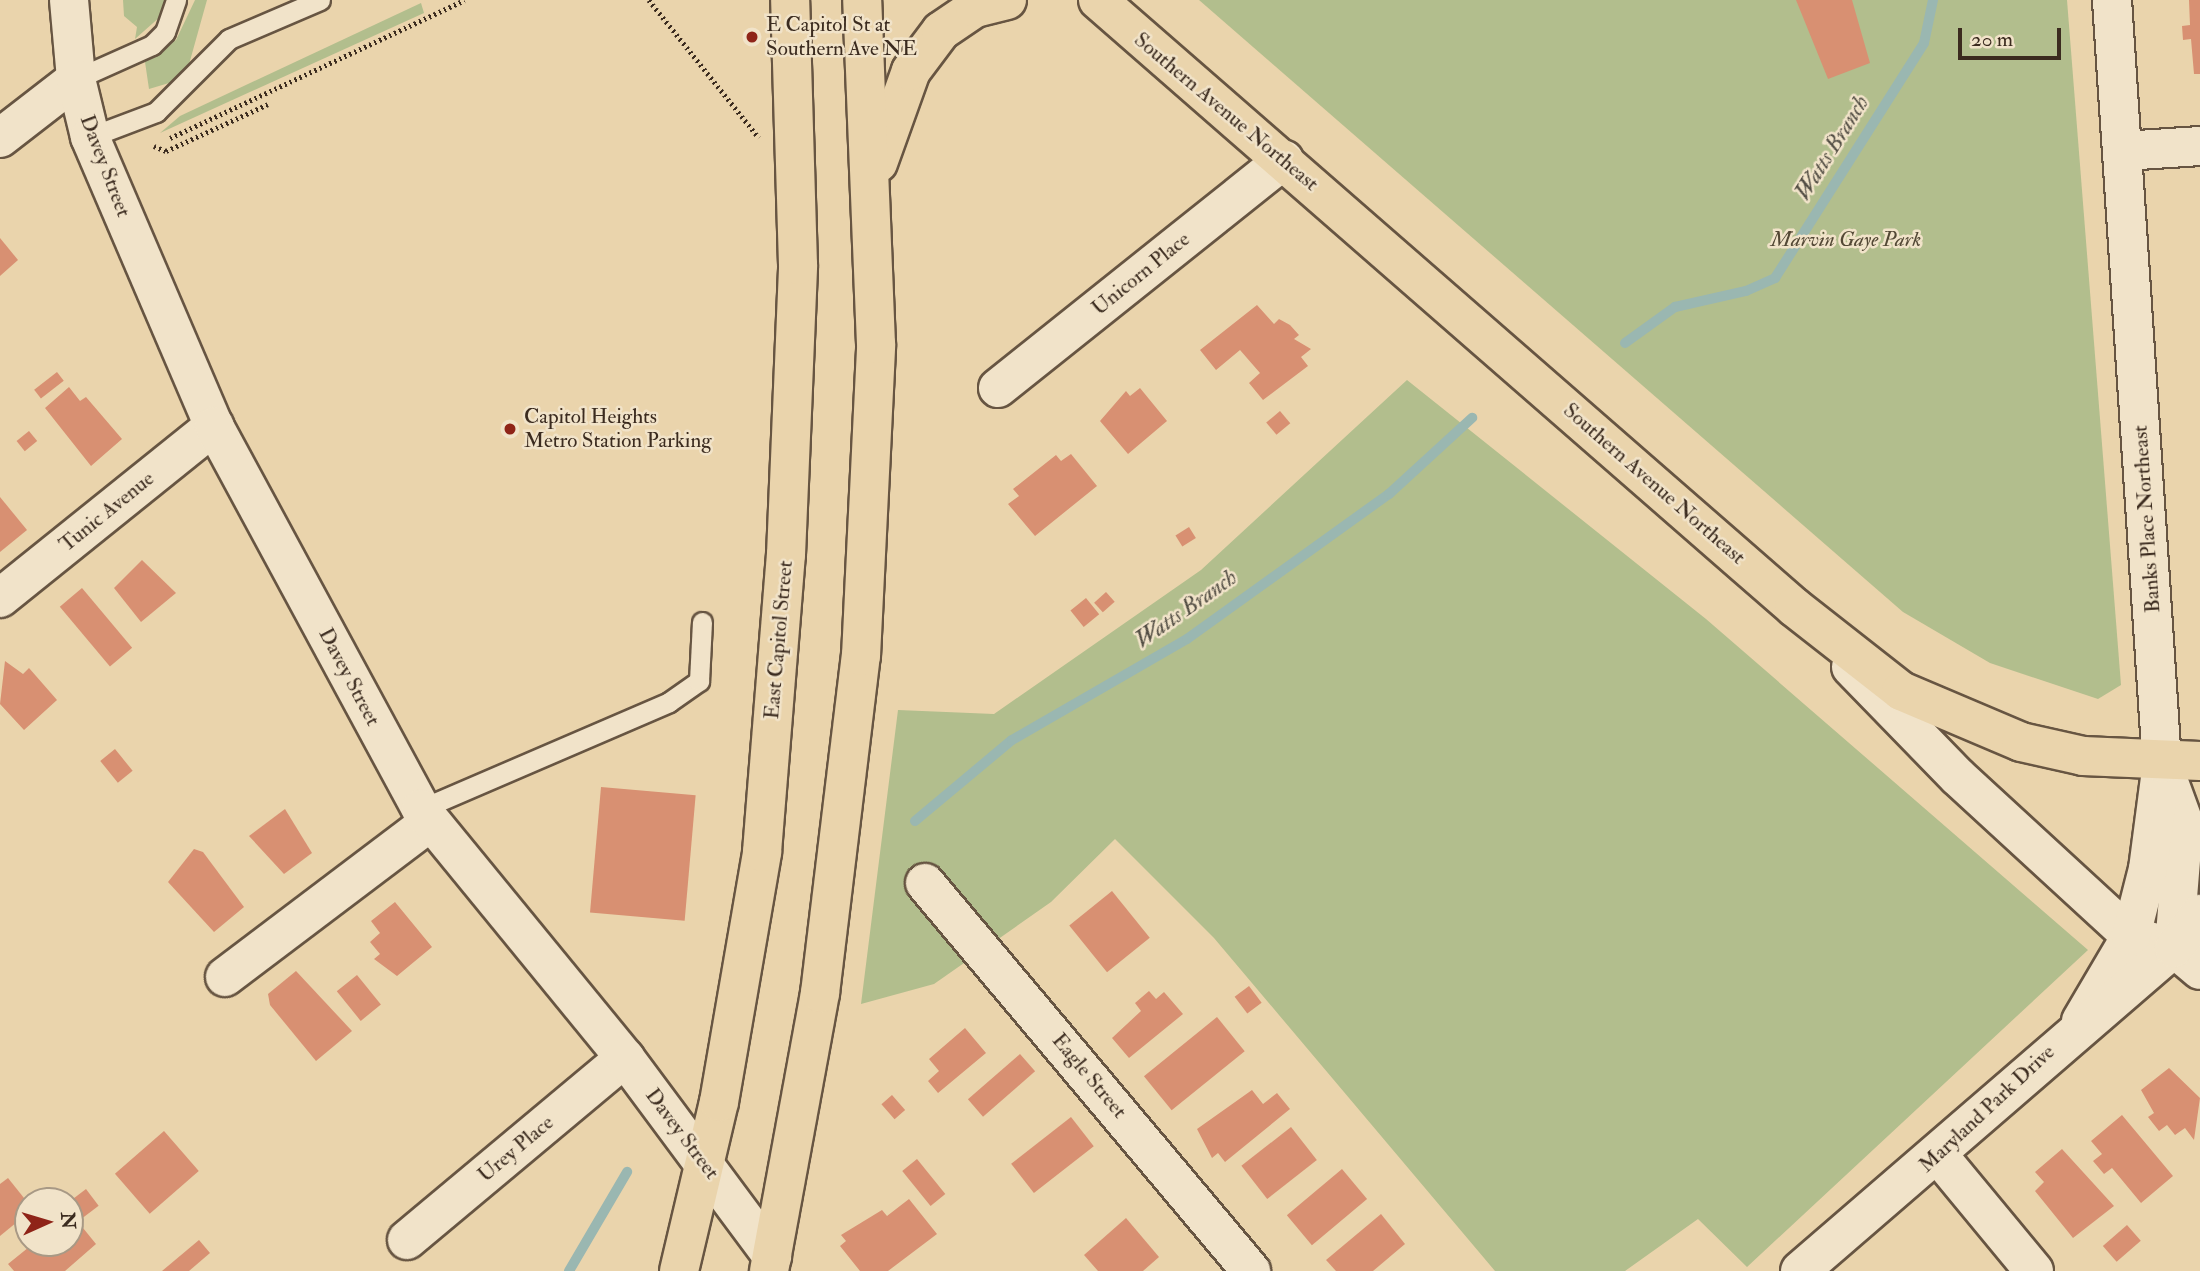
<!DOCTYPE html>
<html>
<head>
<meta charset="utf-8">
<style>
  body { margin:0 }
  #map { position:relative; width:2200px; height:1271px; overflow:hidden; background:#ead4ac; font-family:"IM FELL Double Pica",serif }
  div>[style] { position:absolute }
  .green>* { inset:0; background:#b2be8d }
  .stream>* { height:10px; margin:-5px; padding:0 5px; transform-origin:5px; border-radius:5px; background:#9ab7b1 }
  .building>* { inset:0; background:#d89072; transform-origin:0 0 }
  .path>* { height:4.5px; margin-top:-2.25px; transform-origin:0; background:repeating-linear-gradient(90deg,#3b2b1f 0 2px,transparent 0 5.5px) }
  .roads { filter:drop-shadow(2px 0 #675542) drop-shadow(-2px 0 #675542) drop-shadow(0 2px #675542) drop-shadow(0 -2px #675542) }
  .service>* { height:19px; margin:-9.5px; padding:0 9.5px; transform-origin:9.5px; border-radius:9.5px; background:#f1e3c9 }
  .minor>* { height:38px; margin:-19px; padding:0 19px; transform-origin:19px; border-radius:19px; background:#f1e3c9 }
  .tertiary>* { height:38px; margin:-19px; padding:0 19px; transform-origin:19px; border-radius:19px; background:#f1e3c9 }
  .primary>* { height:38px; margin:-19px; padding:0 19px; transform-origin:19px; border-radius:19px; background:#ead4ac }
  .dots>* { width:19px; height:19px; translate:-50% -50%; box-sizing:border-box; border:4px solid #f1e3c9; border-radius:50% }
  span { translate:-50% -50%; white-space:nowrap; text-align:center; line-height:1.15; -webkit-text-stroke:5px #f1e3c9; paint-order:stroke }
  .poi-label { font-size:21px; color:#3b2b1f }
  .left { translate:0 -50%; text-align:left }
  .street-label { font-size:21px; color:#3b2b1f }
  .park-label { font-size:21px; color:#534835; font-style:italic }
  .water-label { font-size:23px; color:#534e44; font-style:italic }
  .north { position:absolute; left:14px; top:1187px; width:70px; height:70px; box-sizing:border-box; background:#f1e3c9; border:2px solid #a89985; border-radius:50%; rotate:86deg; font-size:19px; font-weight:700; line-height:28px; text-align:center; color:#3b2b1f }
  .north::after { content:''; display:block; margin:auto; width:24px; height:32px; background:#8f2418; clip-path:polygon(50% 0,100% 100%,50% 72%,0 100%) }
  .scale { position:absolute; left:1958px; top:28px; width:103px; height:32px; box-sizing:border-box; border:4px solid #3b2b1f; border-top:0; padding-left:9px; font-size:21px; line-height:24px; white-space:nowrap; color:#3b2b1f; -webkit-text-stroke:5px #f1e3c9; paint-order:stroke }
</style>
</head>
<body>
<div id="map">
  <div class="green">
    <i style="clip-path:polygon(123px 0,166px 0,161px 16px,135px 39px,137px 27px,124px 16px)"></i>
    <i style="clip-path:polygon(195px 0,207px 0,188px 68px,179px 80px,149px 89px,145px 62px,176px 40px)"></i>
    <i style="clip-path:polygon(1199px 0,2067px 0,2121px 685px,2098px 699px,1990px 663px,1903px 612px)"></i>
    <i style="clip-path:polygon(421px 3px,424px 13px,160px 133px,180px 116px)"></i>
    <i style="clip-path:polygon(1407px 380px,1706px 619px,2088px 950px,1747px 1267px,1698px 1219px,1625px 1271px,1495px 1271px,1214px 938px,1115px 839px,1051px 902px,934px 984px,861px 1004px,898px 710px,994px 714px,1201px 570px)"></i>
  </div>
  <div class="stream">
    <i style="left:1625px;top:343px;width:62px;rotate:-35.8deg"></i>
    <i style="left:1675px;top:307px;width:73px;rotate:-12.7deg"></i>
    <i style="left:1746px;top:291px;width:32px;rotate:-24deg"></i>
    <i style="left:1775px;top:278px;width:278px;rotate:-57.6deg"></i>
    <i style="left:1924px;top:43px;width:44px;rotate:-78.2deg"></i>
    <i style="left:915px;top:821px;width:126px;rotate:-39.9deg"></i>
    <i style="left:1012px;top:740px;width:202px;rotate:-30deg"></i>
    <i style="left:1187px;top:639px;width:249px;rotate:-35.7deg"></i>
    <i style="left:1389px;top:494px;width:113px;rotate:-42.5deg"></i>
    <i style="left:569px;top:1271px;width:115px;rotate:-59.6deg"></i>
  </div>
  <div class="building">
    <i style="clip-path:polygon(1796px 0,1852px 0,1870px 63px,1828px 79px)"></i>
    <i style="clip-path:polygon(2189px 0,2200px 0,2200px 74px,2194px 74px,2191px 39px,2183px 40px,2182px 26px,2190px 25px)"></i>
    <i style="clip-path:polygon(0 238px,18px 260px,0 276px)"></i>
    <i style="clip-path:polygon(1257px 305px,1274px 324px,1279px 319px,1290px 325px,1299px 335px,1294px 339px,1311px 349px,1301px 357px,1308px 366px,1263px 400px,1249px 383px,1260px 373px,1240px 350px,1216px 370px,1200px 350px)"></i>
    <i style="left:57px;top:372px;width:11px;height:29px;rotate:52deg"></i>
    <i style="clip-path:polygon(69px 387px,80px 401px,86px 397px,122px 439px,91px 466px,45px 408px)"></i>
    <i style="clip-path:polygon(1140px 388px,1167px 421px,1128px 454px,1100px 421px,1126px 391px,1130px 396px)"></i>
    <i style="left:1280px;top:411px;width:16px;height:18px;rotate:50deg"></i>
    <i style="left:29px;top:431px;width:13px;height:16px;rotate:51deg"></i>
    <i style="clip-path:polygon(1071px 454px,1097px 486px,1035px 536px,1008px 504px,1019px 496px,1013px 489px,1056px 455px,1061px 461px)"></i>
    <i style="clip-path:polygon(0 497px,27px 530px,0 552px)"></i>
    <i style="left:1189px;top:527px;width:13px;height:16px;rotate:58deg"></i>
    <i style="clip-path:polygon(142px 560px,176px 593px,141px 622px,114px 588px)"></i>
    <i style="left:82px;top:588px;width:78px;height:29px;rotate:50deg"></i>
    <i style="left:1106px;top:592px;width:13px;height:16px;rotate:48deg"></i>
    <i style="left:1086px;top:598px;width:21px;height:20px;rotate:51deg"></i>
    <i style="clip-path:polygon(5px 661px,23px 674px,29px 668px,57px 700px,24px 730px,0 704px)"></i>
    <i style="left:115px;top:749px;width:28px;height:19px;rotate:51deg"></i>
    <i style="left:601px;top:787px;width:95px;height:126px;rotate:5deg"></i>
    <i style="clip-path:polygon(285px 809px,312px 853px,284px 874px,249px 836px)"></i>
    <i style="clip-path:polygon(194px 849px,203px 852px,244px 907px,214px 932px,168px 882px)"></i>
    <i style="left:1112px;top:891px;width:60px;height:55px;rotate:51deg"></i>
    <i style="clip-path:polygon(395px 902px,432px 947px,397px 976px,374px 959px,380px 954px,370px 942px,380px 933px,371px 921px)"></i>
    <i style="clip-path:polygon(296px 971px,352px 1031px,316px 1061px,270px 1005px,268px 994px)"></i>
    <i style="left:357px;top:975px;width:38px;height:26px;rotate:51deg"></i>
    <i style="left:1249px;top:986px;width:21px;height:18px;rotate:53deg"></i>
    <i style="clip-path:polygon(1149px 991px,1156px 999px,1164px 992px,1183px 1014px,1129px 1058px,1112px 1038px,1141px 1011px,1135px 1003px)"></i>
    <i style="left:1217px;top:1017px;width:44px;height:94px;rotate:51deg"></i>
    <i style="clip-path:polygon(965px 1028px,986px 1053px,938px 1093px,928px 1081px,939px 1071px,929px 1059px)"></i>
    <i style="left:1020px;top:1054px;width:23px;height:69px;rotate:49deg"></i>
    <i style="clip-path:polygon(2169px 1068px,2200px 1098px,2194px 1140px,2185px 1128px,2175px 1135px,2167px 1125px,2159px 1131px,2148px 1117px,2154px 1113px,2141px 1090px)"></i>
    <i style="clip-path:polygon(1252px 1090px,1263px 1104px,1277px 1093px,1290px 1109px,1225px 1162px,1218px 1153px,1212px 1158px,1197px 1129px)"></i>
    <i style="left:892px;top:1095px;width:20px;height:14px;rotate:49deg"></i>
    <i style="clip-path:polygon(2122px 1115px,2173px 1176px,2141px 1203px,2112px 1168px,2104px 1174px,2093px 1161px,2102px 1154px,2091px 1141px)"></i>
    <i style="left:1071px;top:1117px;width:37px;height:76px;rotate:52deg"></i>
    <i style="left:1291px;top:1127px;width:42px;height:63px;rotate:52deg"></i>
    <i style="left:164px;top:1131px;width:53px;height:65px;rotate:49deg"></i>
    <i style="clip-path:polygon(2062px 1149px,2114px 1206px,2073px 1238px,2035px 1191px,2044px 1182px,2035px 1172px)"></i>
    <i style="left:917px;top:1159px;width:45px;height:19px;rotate:51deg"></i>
    <i style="left:1342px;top:1169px;width:39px;height:72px;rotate:50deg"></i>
    <i style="clip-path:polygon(8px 1178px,28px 1203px,28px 1213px,0 1236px,0 1184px)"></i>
    <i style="left:86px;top:1189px;width:21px;height:21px;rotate:53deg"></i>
    <i style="clip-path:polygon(909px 1199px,937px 1234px,888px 1271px,860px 1271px,840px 1246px,846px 1241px,841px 1235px,882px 1210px,887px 1216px)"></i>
    <i style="clip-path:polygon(70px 1212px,96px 1244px,65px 1271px,14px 1271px,8px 1264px,34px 1243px,70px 1243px)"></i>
    <i style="clip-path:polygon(1381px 1214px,1405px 1244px,1373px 1271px,1336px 1271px,1326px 1260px)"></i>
    <i style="clip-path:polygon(1126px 1218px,1159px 1257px,1143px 1271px,1098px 1271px,1084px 1255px)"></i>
    <i style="left:2127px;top:1225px;width:21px;height:32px;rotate:49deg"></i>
    <i style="clip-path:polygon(199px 1240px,210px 1253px,189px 1271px,162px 1271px)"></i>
  </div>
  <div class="path">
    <i style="left:649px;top:0;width:176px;rotate:51.4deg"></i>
    <i style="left:170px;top:138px;width:325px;rotate:-25.1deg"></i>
    <i style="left:154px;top:146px;width:13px;rotate:23deg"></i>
    <i style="left:166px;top:151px;width:112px;rotate:-24.7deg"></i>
  </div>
  <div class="roads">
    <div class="service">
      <i style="left:76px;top:79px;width:83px;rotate:-24.1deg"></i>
      <i style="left:152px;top:45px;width:18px;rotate:-45deg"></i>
      <i style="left:165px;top:32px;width:34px;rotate:-71deg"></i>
      <i style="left:90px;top:137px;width:71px;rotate:-20.7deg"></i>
      <i style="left:156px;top:112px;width:103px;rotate:-45deg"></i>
      <i style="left:229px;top:39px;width:99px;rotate:-23.2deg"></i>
      <i style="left:421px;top:809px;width:270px;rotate:-23.3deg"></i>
      <i style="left:669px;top:702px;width:37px;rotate:-35deg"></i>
      <i style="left:699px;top:681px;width:59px;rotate:-87.1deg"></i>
    </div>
    <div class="minor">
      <i style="left:0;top:138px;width:96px;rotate:-37.8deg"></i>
      <i style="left:2123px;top:151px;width:77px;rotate:-3.7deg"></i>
      <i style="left:998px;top:388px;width:366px;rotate:-38.6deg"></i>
      <i style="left:0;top:598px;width:275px;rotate:-38.8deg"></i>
      <i style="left:1851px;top:667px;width:153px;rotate:45.8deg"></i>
      <i style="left:1958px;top:777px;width:235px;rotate:42.6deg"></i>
      <i style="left:2131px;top:936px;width:45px;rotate:15.6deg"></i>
      <i style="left:2174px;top:948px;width:34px;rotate:40deg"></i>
      <i style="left:2162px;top:763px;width:64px;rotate:69.9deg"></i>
      <i style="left:2184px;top:823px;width:125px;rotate:94.6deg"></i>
      <i style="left:925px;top:883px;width:507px;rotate:49.96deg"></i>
      <i style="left:225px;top:977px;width:257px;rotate:-37.1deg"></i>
      <i style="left:2081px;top:1021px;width:99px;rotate:-59.5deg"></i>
      <i style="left:2131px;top:936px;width:69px;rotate:-75.8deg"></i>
      <i style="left:2148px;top:869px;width:107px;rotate:-82.5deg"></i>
      <i style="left:2162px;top:763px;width:765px;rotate:-93.75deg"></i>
      <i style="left:1939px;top:1156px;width:149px;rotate:50.4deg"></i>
      <i style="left:407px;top:1240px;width:284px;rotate:-39.9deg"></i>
      <i style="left:1800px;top:1271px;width:494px;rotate:-40.8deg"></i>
      <i style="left:2174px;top:948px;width:43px;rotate:-52.6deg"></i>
    </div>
    <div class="tertiary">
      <i style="left:69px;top:0;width:79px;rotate:84.9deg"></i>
      <i style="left:76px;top:79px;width:60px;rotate:76.4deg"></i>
      <i style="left:90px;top:137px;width:314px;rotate:66.8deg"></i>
      <i style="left:214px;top:426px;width:435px;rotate:61.6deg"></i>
      <i style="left:421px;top:809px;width:322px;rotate:50.7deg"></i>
      <i style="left:625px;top:1058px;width:247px;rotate:53.4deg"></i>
    </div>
    <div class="primary">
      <i style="left:1098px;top:0;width:924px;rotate:41.09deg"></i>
      <i style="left:1794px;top:607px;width:136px;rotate:38.1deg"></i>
      <i style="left:1901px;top:691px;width:130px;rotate:23deg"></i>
      <i style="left:2021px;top:742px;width:64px;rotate:12.7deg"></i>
      <i style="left:2083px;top:756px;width:117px;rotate:2.4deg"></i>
      <i style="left:878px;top:163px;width:98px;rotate:-70.3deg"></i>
      <i style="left:911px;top:71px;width:50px;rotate:-53.1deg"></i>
      <i style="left:941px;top:31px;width:41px;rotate:-34.1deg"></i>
      <i style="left:975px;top:8px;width:33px;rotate:-14deg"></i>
      <i style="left:679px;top:1271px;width:174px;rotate:-76.7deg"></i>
      <i style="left:719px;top:1102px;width:254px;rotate:-80.2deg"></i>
      <i style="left:762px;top:852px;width:298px;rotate:-85.4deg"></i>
      <i style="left:786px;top:555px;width:290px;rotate:-87.6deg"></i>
      <i style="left:798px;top:265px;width:265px;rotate:-91.7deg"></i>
      <i style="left:769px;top:1271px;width:283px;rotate:-79.6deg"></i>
      <i style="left:820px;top:993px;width:339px;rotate:-83.1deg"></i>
      <i style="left:861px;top:656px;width:312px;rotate:-87.2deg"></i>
      <i style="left:876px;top:344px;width:344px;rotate:-92.3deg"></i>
    </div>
  </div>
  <div class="dots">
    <i style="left:752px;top:37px;background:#8f2418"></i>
    <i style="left:510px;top:429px;background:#8f2418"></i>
  </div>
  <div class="poi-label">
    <span class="left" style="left:766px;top:37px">E Capitol St at<br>Southern Ave NE</span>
    <span class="left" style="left:524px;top:429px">Capitol Heights<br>Metro Station Parking</span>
  </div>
  <div class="street-label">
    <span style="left:1226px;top:112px;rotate:40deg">Southern Avenue Northeast</span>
    <span style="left:105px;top:166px;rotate:69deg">Davey Street</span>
    <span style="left:1141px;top:274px;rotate:-39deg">Unicorn Place</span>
    <span style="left:1654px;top:484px;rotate:41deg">Southern Avenue Northeast</span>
    <span style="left:107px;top:512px;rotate:-39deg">Tunic Avenue</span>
    <span style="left:2147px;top:519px;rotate:-94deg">Banks Place Northeast</span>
    <span style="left:779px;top:640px;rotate:-85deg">East Capitol Street</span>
    <span style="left:349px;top:677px;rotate:62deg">Davey Street</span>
    <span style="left:1089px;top:1076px;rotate:50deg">Eagle Street</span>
    <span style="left:1987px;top:1109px;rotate:-43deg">Maryland Park Drive</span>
    <span style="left:682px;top:1134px;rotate:53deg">Davey Street</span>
    <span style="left:516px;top:1149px;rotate:-40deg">Urey Place</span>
  </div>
  <div class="park-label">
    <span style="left:1846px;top:240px">Marvin Gaye Park</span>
  </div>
  <div class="water-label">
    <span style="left:1832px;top:148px;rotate:-58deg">Watts Branch</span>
    <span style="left:1186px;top:609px;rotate:-35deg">Watts Branch</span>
  </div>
  <div class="north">N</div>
  <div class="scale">20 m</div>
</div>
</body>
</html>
